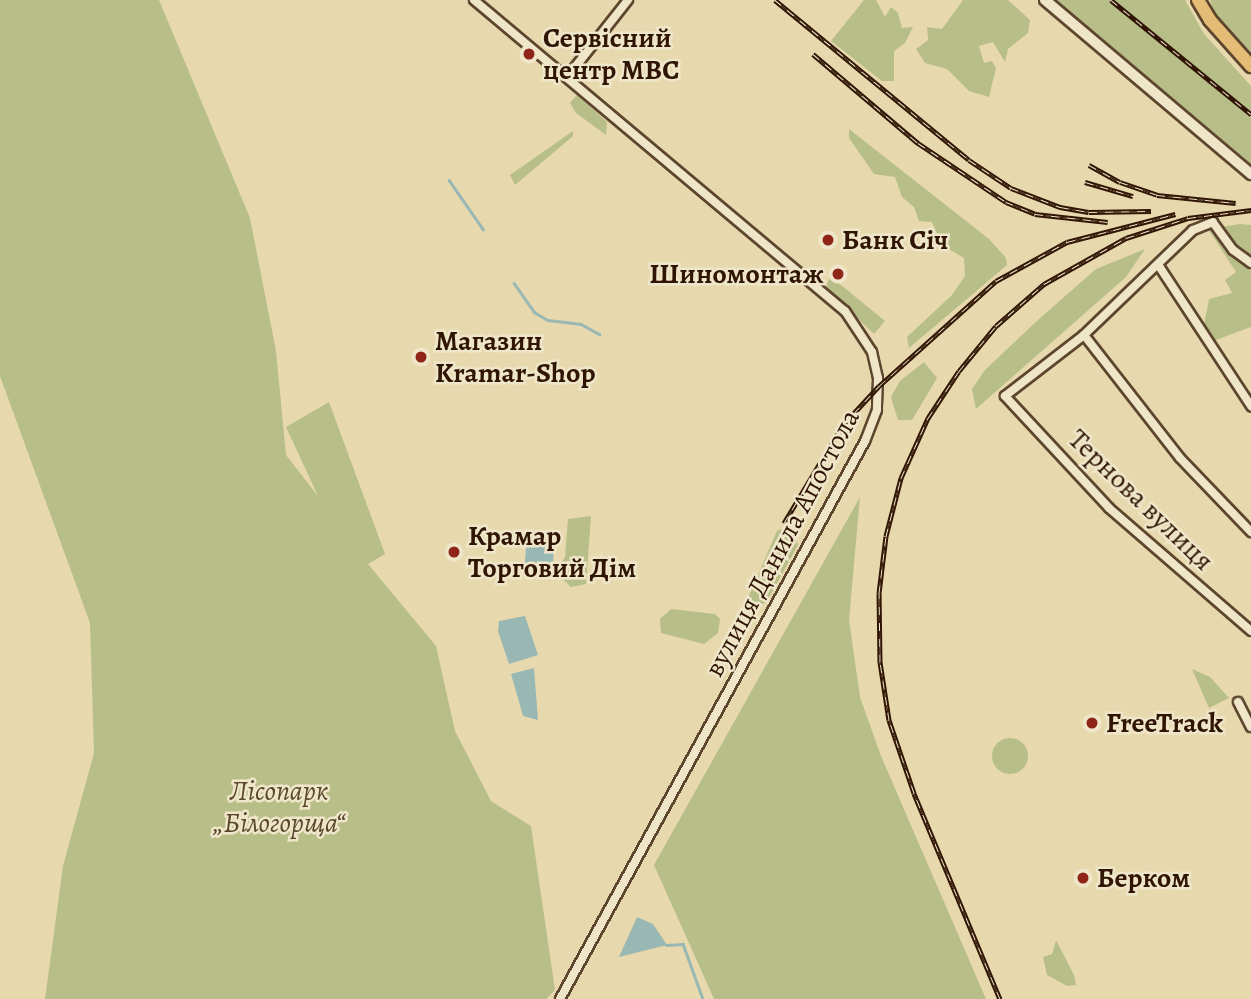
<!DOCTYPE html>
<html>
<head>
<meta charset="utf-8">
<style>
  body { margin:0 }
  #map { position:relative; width:1251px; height:999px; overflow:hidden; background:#e7d9ad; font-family:Alegreya,serif }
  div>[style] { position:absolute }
  .green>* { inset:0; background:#b8be88 }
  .round { border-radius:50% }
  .water>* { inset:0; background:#99b8b3; transform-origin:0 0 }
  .stream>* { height:2.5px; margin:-1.25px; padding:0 1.25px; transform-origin:1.25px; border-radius:1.25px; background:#99b8b3 }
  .roads { filter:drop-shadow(2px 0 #5e462e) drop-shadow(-2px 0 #5e462e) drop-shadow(0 2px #5e462e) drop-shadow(0 -2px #5e462e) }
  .minor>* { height:8px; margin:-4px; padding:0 4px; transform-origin:4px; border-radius:4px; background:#efe6ca }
  .tertiary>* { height:10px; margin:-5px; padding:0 5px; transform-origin:5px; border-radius:5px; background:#efe6ca }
  .primary>* { height:12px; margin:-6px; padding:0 6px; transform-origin:6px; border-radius:6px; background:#e4bc76 }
  .rail>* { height:5px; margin-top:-2.5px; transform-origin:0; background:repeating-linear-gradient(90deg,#efe6ca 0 8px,#301504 0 16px); box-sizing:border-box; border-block:2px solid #301504 }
  .dots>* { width:19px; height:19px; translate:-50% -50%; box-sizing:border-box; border:4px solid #efe6ca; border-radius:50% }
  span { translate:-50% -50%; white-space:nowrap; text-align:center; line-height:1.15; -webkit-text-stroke:5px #efe6ca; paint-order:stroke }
  .poi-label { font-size:28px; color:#301504; font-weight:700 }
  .left { translate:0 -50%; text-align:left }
  .right { translate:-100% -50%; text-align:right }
  .street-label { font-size:28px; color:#301504 }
  .park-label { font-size:28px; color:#59482c; font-style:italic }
</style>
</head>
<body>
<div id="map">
  <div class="green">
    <i style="clip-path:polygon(0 0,159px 0,250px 218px,276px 351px,286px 455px,318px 496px,286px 427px,329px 402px,385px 554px,368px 564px,436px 646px,455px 731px,491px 801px,531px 826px,555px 990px,546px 999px,45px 999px,63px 866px,94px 753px,90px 623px,0 376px)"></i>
    <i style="clip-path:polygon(864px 0,876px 0,885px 17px,891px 7px,898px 13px,902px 28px,913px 27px,905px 43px,894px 51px,894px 81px,882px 81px,831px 41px)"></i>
    <i style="clip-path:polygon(963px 0,1008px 0,1030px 20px,1028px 33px,1008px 49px,1005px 62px,993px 42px,979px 46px,984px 63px,992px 61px,996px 68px,989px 97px,969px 91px,947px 69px,925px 63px,916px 49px,928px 40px,927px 27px,942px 29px)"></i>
    <i style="clip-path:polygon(1056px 0,1185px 0,1204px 34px,1251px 86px,1251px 164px)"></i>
    <i style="clip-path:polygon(1210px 0,1251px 0,1251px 57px,1216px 18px)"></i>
    <i style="clip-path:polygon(577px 95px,607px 122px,606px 135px,576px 113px,570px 103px)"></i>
    <i style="clip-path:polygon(849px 129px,989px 239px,1006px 258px,1007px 265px,909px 348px,907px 337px,952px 295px,965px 276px,964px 258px,942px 245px,932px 222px,919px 221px,914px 207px,902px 197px,895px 177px,874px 174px,849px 138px)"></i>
    <i style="clip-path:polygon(573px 131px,573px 136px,515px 185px,510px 175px)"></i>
    <i style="clip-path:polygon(1240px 224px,1251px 225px,1251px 327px,1213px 341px,1204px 325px,1209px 299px,1232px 293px,1225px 280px,1236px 272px,1208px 229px)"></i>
    <i style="clip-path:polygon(1145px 249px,1126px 277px,976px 409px,972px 389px,985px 370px,1039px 319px,1096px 269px)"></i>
    <i style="clip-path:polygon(830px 276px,885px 321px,874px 334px,826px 288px)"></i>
    <i style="clip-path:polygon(924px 362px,937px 378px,912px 420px,898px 420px,891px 397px,900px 381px)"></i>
    <i style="clip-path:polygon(860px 497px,849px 620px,860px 697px,881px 756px,986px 999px,714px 999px,654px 865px)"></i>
    <i style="clip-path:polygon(591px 516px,586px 584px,571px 587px,556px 572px,565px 557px,568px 519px)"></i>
    <i style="clip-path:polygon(784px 528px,791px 531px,798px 545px,766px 603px,752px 606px,747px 600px,777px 531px)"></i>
    <i style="clip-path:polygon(671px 609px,715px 614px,720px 619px,718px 633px,704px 644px,661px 633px,660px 619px)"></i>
    <i style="clip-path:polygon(1192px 669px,1210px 677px,1229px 698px,1209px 708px)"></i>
    <i class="round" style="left:992px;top:738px;width:36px;height:36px"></i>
    <i style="clip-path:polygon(1056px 940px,1074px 975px,1076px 985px,1067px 986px,1047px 975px,1043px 957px,1052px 954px)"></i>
  </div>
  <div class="water">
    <i style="left:527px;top:533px;width:28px;height:40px;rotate:4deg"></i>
    <i style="clip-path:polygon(525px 616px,538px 655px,509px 664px,498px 631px,499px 621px)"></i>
    <i style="clip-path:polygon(534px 668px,538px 720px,523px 716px,511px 674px)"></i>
    <i style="clip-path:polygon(637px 917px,653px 924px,667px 945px,619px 957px)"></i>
  </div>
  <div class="stream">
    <i style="left:449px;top:180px;width:60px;rotate:55.2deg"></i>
    <i style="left:514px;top:283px;width:35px;rotate:55deg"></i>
    <i style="left:534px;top:312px;width:16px;rotate:30deg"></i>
    <i style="left:548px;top:320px;width:33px;rotate:7deg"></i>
    <i style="left:581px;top:324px;width:21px;rotate:29deg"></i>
    <i style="left:666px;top:945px;width:17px;rotate:-3deg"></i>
    <i style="left:683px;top:944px;width:59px;rotate:70deg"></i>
  </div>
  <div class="roads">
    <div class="minor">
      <i style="left:474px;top:0;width:484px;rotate:40deg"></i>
      <i style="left:845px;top:311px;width:49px;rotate:56.6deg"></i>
      <i style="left:872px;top:352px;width:27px;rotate:77deg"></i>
      <i style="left:878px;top:378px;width:32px;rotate:92deg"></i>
      <i style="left:877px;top:410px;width:33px;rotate:111deg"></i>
      <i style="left:865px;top:441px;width:636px;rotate:118.66deg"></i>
      <i style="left:568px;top:76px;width:97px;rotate:-51.7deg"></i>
      <i style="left:1251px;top:263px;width:22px;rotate:-144deg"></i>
      <i style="left:1233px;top:250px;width:34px;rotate:-126deg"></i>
      <i style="left:1213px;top:222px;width:22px;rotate:158deg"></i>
      <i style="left:1193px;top:230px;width:151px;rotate:136.1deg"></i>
      <i style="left:1084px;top:335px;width:100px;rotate:142.3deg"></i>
      <i style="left:1005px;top:396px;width:153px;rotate:47.1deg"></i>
      <i style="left:1109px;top:508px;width:188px;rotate:40.9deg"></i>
      <i style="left:1159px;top:266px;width:168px;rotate:56.7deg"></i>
      <i style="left:1084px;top:335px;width:156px;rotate:52deg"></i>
      <i style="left:1180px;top:458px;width:103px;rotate:46.2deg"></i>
      <i style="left:1238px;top:702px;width:28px;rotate:63deg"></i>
    </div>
    <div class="tertiary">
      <i style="left:1045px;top:0;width:270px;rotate:40.2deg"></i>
    </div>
    <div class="primary">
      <i style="left:1198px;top:0;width:23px;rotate:59deg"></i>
      <i style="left:1210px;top:20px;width:62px;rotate:48.3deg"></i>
    </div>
  </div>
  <div class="rail">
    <i style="left:775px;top:0;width:251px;rotate:39.5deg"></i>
    <i style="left:969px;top:160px;width:50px;rotate:33.7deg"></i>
    <i style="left:1011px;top:188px;width:53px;rotate:21.2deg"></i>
    <i style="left:1060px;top:207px;width:29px;rotate:10deg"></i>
    <i style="left:1089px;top:212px;width:62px;rotate:-0.9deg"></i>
    <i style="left:1111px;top:0;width:181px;rotate:39.2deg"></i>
    <i style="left:813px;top:54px;width:138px;rotate:40.3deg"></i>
    <i style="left:918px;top:143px;width:106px;rotate:33.8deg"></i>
    <i style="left:1006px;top:202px;width:31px;rotate:22deg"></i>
    <i style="left:1035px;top:214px;width:73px;rotate:6.3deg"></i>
    <i style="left:1089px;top:165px;width:35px;rotate:29deg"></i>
    <i style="left:1120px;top:182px;width:39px;rotate:19deg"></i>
    <i style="left:1157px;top:195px;width:79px;rotate:5.8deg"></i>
    <i style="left:1085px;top:182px;width:50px;rotate:16.3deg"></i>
    <i style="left:784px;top:523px;width:114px;rotate:-59deg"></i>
    <i style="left:843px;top:425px;width:53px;rotate:-47.3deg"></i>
    <i style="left:879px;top:386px;width:157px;rotate:-41.9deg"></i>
    <i style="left:996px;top:281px;width:81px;rotate:-28.8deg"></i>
    <i style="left:1067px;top:242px;width:112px;rotate:-14.5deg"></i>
    <i style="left:1000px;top:999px;width:223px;rotate:-112.7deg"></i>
    <i style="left:914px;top:793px;width:77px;rotate:-108.9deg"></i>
    <i style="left:889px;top:720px;width:59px;rotate:-98.8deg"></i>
    <i style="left:880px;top:662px;width:69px;rotate:-90.8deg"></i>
    <i style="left:879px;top:593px;width:57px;rotate:-83deg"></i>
    <i style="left:886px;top:536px;width:60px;rotate:-75.5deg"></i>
    <i style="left:901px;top:478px;width:66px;rotate:-65.8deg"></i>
    <i style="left:928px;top:418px;width:56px;rotate:-56.6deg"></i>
    <i style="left:959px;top:371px;width:58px;rotate:-50.6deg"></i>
    <i style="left:996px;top:326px;width:64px;rotate:-41.2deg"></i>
    <i style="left:1044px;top:284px;width:94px;rotate:-29.3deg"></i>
    <i style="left:1126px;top:238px;width:65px;rotate:-17.9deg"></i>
    <i style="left:1188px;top:218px;width:64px;rotate:-7.2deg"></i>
  </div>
  <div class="dots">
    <i style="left:529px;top:54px;background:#8f2418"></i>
    <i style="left:828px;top:240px;background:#8f2418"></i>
    <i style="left:838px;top:274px;background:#8f2418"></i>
    <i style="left:421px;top:357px;background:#8f2418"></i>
    <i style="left:454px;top:552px;background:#8f2418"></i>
    <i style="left:1092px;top:723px;background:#8f2418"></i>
    <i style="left:1083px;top:878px;background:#8f2418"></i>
  </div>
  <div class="poi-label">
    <span class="left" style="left:543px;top:54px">Сервісний<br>центр МВС</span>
    <span class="left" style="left:842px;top:240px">Банк Січ</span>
    <span class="right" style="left:824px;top:274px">Шиномонтаж</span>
    <span class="left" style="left:435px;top:357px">Магазин<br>Kramar-Shop</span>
    <span class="left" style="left:468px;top:552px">Крамар<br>Торговий Дім</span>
    <span class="left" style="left:1106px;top:723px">FreeTrack</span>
    <span class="left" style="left:1097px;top:878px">Берком</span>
  </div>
  <div class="street-label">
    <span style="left:1141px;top:500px;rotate:44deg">Тернова вулиця</span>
    <span style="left:782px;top:543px;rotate:-62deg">вулиця Данила Апостола</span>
  </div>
  <div class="park-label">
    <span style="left:279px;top:807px">Лісопарк<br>„Білогорща“</span>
  </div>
</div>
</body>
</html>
